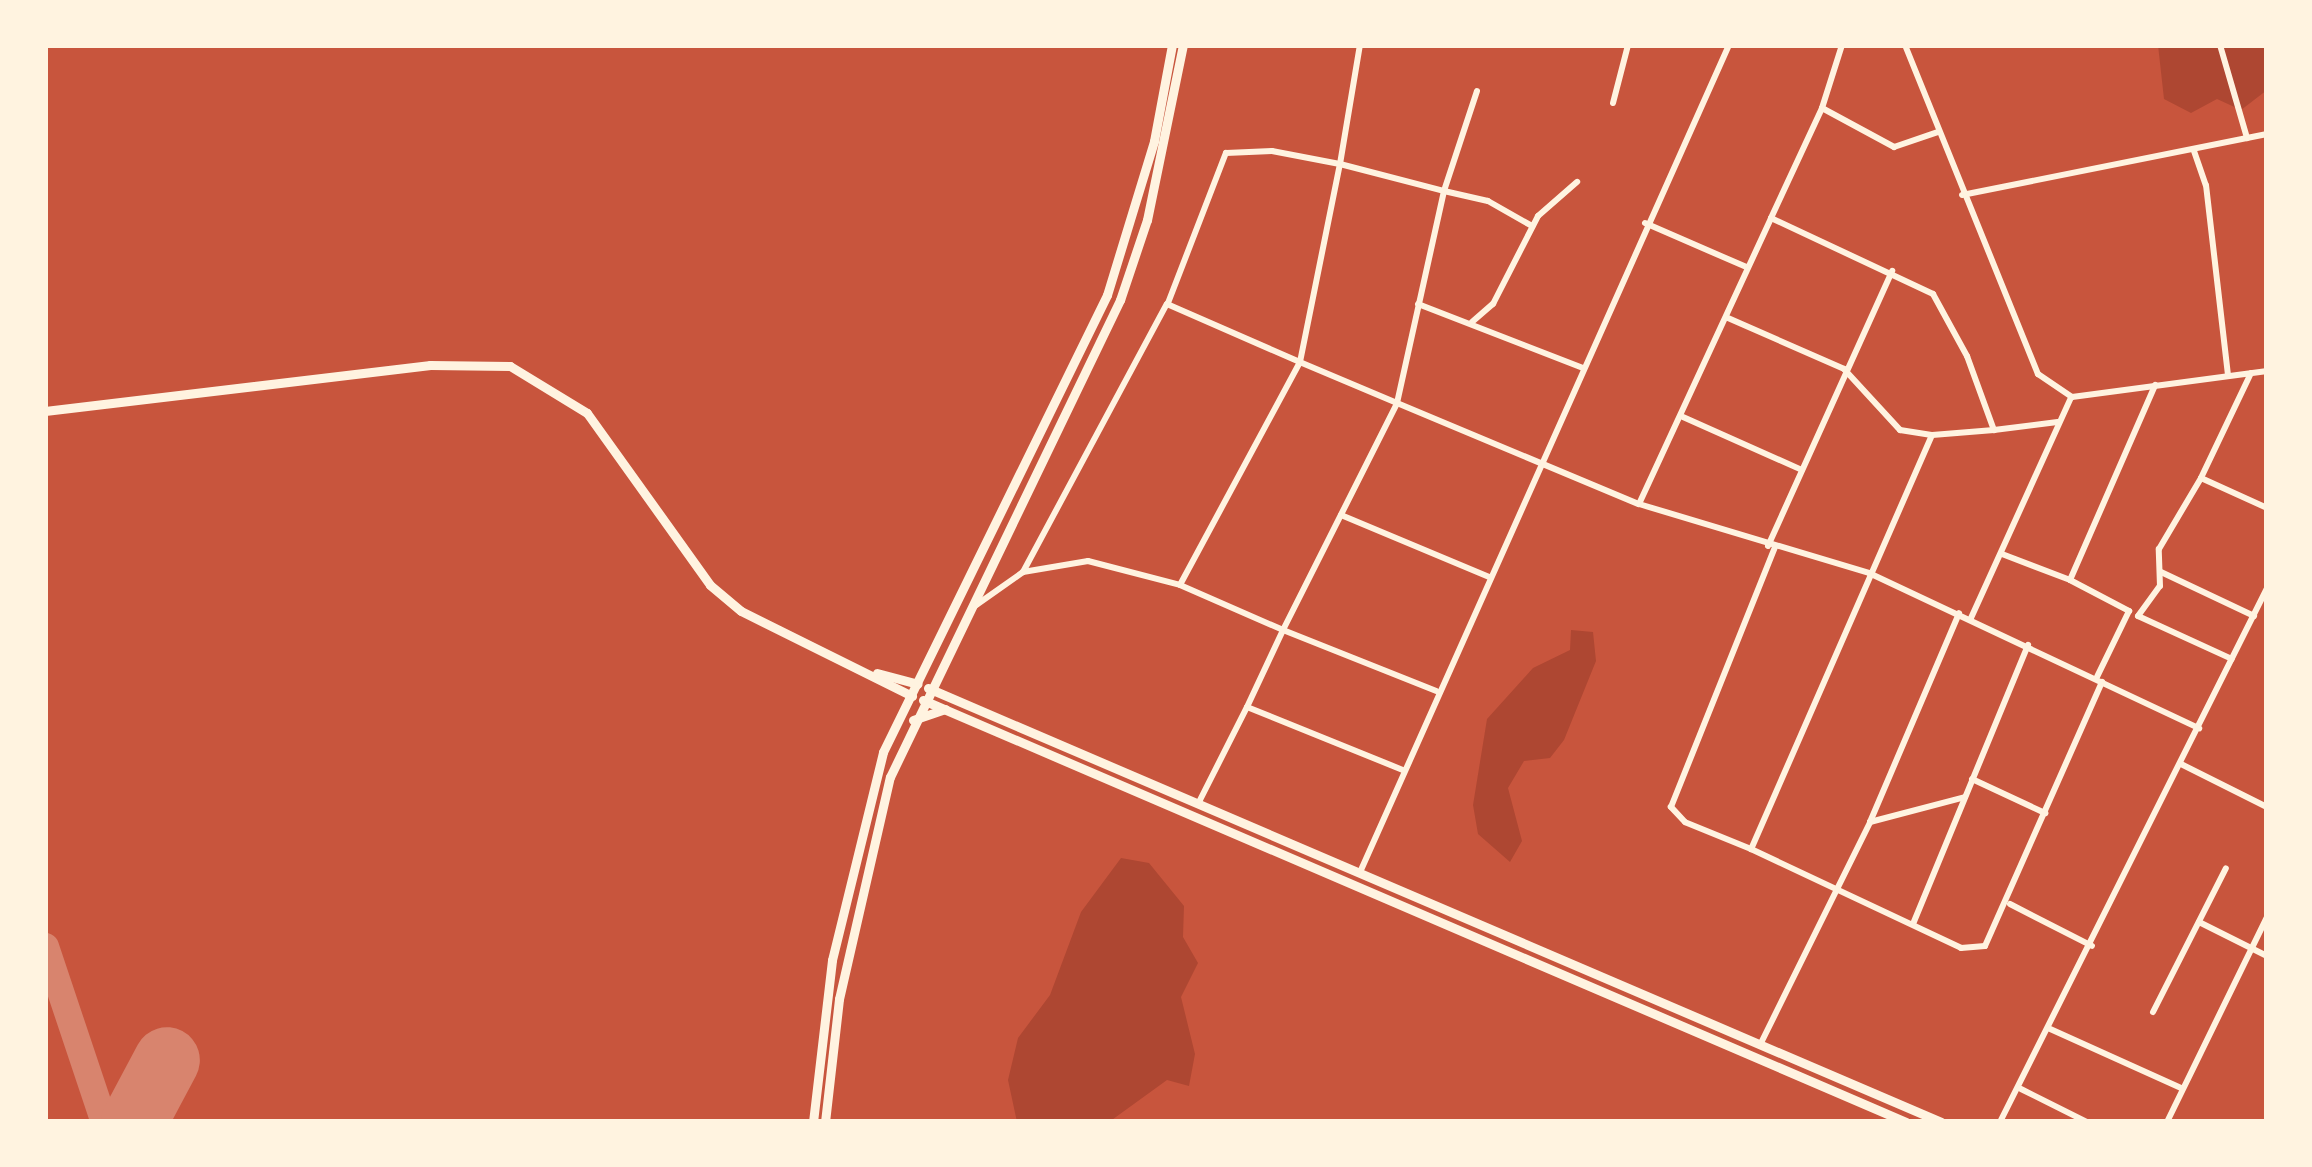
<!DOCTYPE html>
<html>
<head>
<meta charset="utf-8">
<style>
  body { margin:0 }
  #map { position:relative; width:2312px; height:1167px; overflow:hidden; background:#c8553d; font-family:Commissioner,sans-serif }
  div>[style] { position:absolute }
  .green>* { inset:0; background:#ae4732 }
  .taxiway>* { height:27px; margin:-13.5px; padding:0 13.5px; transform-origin:13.5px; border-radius:13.5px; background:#d8846e }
  .runway>* { height:66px; margin:-33px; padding:0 33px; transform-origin:33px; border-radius:33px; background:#d8846e }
  .minor>* { height:6px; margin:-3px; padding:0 3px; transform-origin:3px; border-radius:3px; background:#fff3e0 }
  .secondary>* { height:9px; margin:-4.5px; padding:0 4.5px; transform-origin:4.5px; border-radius:4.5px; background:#fff3e0 }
  .primary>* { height:9px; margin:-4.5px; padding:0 4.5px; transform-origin:4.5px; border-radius:4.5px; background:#fff3e0 }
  span { translate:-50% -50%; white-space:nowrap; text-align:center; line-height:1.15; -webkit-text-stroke:9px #fff3e0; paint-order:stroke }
  .frame { position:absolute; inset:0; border:48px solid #fff3e0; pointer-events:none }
</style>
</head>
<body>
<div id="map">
  <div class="green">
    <i style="clip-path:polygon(2158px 45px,2267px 45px,2267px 90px,2241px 110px,2217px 99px,2191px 113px,2164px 99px)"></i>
    <i style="clip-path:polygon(1571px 630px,1593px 632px,1596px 661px,1564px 740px,1550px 758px,1524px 761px,1508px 788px,1522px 841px,1510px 862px,1478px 834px,1473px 805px,1487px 719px,1533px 668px,1570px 650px)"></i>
    <i style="clip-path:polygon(1121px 858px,1149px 863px,1184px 906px,1183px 937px,1198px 963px,1181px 997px,1195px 1054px,1189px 1086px,1167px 1080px,1109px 1122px,1017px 1122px,1008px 1080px,1018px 1038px,1050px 995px,1081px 912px)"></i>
  </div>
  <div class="taxiway">
    <i style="left:45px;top:946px;width:186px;rotate:71.5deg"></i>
  </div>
  <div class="runway">
    <i style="left:134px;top:1122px;width:70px;rotate:-62deg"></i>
  </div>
  <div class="minor">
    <i style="left:1905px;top:45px;width:355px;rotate:68deg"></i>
    <i style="left:2038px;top:374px;width:41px;rotate:34.1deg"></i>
    <i style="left:2072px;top:397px;width:197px;rotate:-7.6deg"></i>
    <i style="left:2220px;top:45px;width:97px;rotate:73.8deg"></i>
    <i style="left:1477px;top:91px;width:105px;rotate:108.3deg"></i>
    <i style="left:1444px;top:191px;width:45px;rotate:12.8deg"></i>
    <i style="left:1488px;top:201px;width:51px;rotate:29.6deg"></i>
    <i style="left:1613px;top:103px;width:60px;rotate:-75.5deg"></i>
    <i style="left:1822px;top:108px;width:66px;rotate:-72.4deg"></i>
    <i style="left:2194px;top:151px;width:36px;rotate:71deg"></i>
    <i style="left:2206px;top:185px;width:192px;rotate:83.4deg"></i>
    <i style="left:1962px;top:195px;width:311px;rotate:-11.3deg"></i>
    <i style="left:1771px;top:218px;width:121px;rotate:-65.1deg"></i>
    <i style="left:1822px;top:108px;width:82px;rotate:28.4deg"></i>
    <i style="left:1894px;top:147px;width:46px;rotate:-18.8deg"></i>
    <i style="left:1645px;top:223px;width:110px;rotate:23.5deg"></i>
    <i style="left:1168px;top:303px;width:161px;rotate:-68.9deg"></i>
    <i style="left:1226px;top:153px;width:46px;rotate:-2.5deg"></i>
    <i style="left:1272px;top:151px;width:69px;rotate:10.8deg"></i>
    <i style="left:1340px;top:164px;width:121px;rotate:-80.5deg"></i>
    <i style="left:1418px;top:304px;width:177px;rotate:21.2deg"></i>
    <i style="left:1728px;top:318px;width:127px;rotate:23.7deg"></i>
    <i style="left:1844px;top:369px;width:83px;rotate:47.4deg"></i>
    <i style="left:1900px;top:430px;width:32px;rotate:9deg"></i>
    <i style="left:1472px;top:322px;width:28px;rotate:-41deg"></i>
    <i style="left:1493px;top:304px;width:99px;rotate:-62.9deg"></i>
    <i style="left:1538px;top:216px;width:52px;rotate:-41.1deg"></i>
    <i style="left:2251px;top:373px;width:116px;rotate:115.5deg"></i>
    <i style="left:2201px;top:478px;width:72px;rotate:24.4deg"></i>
    <i style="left:1683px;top:417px;width:130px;rotate:24deg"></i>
    <i style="left:1994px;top:430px;width:62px;rotate:175.4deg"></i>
    <i style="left:1932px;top:435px;width:452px;rotate:113.6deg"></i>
    <i style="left:1751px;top:849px;width:232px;rotate:25.2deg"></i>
    <i style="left:1961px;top:948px;width:24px;rotate:-5deg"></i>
    <i style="left:1985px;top:946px;width:289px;rotate:-66.1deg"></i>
    <i style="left:1639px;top:504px;width:315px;rotate:-65.2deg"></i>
    <i style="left:1771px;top:218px;width:179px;rotate:25.1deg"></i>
    <i style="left:1933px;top:294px;width:71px;rotate:61.3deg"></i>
    <i style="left:1967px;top:356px;width:79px;rotate:70deg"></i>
    <i style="left:1994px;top:430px;width:64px;rotate:-7.1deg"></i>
    <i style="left:1341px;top:515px;width:160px;rotate:22.7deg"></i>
    <i style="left:1768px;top:546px;width:302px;rotate:-65.7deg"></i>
    <i style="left:2002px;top:554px;width:73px;rotate:20.9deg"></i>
    <i style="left:2070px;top:580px;width:213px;rotate:-66.4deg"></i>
    <i style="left:1023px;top:572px;width:304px;rotate:-61.8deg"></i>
    <i style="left:1167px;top:304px;width:145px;rotate:23.6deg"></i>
    <i style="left:1300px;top:362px;width:202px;rotate:-78.6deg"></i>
    <i style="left:1340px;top:164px;width:107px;rotate:14.6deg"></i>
    <i style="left:1444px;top:191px;width:217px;rotate:102.5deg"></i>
    <i style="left:1397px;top:403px;width:262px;rotate:22.7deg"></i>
    <i style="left:1639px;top:504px;width:240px;rotate:16.7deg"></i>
    <i style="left:1869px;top:573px;width:365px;rotate:25.2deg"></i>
    <i style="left:2161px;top:572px;width:103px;rotate:25.3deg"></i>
    <i style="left:2070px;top:580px;width:67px;rotate:27.7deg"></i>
    <i style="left:2129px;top:611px;width:73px;rotate:115.9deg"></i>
    <i style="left:972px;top:608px;width:62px;rotate:-35.2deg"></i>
    <i style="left:1023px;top:572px;width:66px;rotate:-9.6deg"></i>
    <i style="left:1088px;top:561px;width:95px;rotate:14.6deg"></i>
    <i style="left:2138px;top:616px;width:37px;rotate:-54deg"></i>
    <i style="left:2160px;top:586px;width:37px;rotate:-92deg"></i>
    <i style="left:2159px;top:549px;width:82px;rotate:-59.4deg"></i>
    <i style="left:2138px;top:616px;width:103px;rotate:24.6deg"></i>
    <i style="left:1971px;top:618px;width:242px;rotate:-65.6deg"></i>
    <i style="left:1247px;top:707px;width:168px;rotate:22deg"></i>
    <i style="left:2181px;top:764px;width:96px;rotate:26.6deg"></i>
    <i style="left:1972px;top:779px;width:81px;rotate:25deg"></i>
    <i style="left:1199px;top:802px;width:106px;rotate:-63.2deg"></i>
    <i style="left:1247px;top:707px;width:85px;rotate:-64.9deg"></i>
    <i style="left:1283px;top:630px;width:254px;rotate:-63.3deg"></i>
    <i style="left:1397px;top:403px;width:105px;rotate:-157.1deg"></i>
    <i style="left:1300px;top:362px;width:253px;rotate:118.3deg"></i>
    <i style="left:1180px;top:585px;width:112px;rotate:23.6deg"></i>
    <i style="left:1283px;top:630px;width:165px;rotate:21.7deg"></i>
    <i style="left:1870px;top:822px;width:98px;rotate:-14.7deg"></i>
    <i style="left:1751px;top:849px;width:71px;rotate:-157.8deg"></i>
    <i style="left:1685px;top:822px;width:21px;rotate:-133deg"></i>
    <i style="left:1671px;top:807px;width:280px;rotate:-68.2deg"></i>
    <i style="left:1361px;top:870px;width:903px;rotate:-65.96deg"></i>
    <i style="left:2010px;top:904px;width:92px;rotate:27.1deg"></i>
    <i style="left:2199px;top:922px;width:76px;rotate:26.6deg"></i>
    <i style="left:1913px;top:924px;width:302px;rotate:-67.6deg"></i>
    <i style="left:2153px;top:1012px;width:161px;rotate:-63.1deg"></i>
    <i style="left:2048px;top:1028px;width:146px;rotate:24.3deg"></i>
    <i style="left:1761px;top:1043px;width:246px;rotate:-63.7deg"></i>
    <i style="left:1870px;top:822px;width:227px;rotate:-66.9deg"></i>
    <i style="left:2021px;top:1089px;width:74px;rotate:26.6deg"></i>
    <i style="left:2000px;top:1122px;width:597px;rotate:-63.43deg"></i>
    <i style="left:2167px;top:1122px;width:228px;rotate:-64deg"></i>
  </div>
  <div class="secondary">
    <i style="left:928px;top:688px;width:1102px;rotate:23.19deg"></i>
    <i style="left:923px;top:700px;width:1070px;rotate:23.23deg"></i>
  </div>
  <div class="primary">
    <i style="left:45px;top:411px;width:388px;rotate:-6.8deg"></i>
    <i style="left:430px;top:365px;width:80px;rotate:0.7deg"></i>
    <i style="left:510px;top:366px;width:90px;rotate:31.4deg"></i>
    <i style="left:587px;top:413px;width:211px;rotate:54.4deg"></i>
    <i style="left:710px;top:585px;width:40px;rotate:40deg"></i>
    <i style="left:741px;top:611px;width:191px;rotate:26.4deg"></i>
    <i style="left:877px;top:673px;width:42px;rotate:15deg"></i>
    <i style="left:913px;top:720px;width:34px;rotate:-19deg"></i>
    <i style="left:813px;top:1122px;width:163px;rotate:-83.3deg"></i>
    <i style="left:832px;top:960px;width:214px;rotate:-76.2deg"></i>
    <i style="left:883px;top:752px;width:509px;rotate:-63.89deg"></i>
    <i style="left:1107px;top:295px;width:161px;rotate:-73deg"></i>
    <i style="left:1154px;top:141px;width:98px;rotate:-79.4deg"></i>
    <i style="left:825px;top:1122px;width:124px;rotate:-83.5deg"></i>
    <i style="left:839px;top:999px;width:228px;rotate:-77.1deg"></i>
    <i style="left:890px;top:777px;width:530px;rotate:-64.26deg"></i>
    <i style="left:1120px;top:300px;width:84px;rotate:-71.4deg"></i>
    <i style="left:1147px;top:220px;width:179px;rotate:-78.4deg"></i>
  </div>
  <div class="frame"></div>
</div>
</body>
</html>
